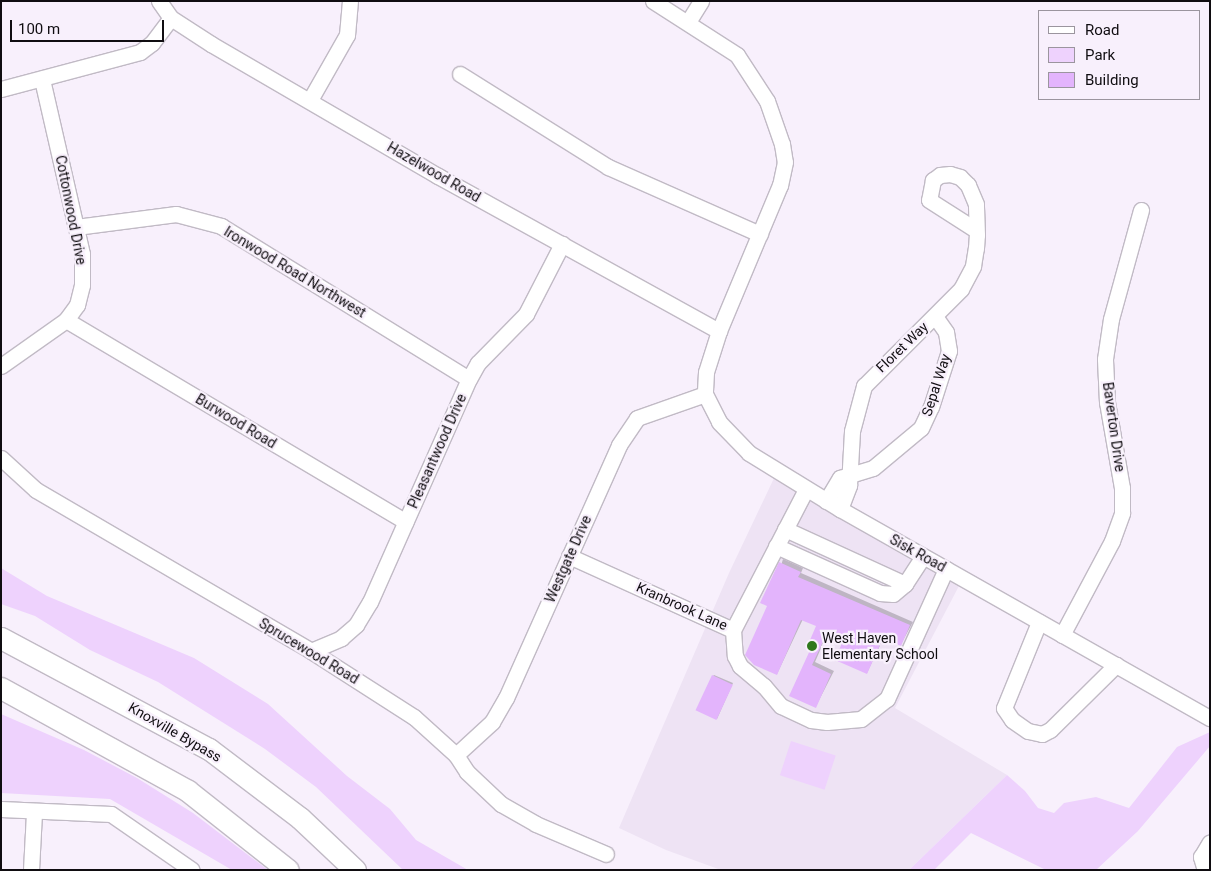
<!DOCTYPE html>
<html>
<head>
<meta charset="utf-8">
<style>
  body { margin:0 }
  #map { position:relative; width:1211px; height:871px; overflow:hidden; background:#f8f0fc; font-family:Roboto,sans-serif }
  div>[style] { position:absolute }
  .built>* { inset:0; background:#eee3f4 }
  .green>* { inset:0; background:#eed2fd; transform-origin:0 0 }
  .shadow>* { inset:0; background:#0003 }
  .building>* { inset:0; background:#e3b4fc; transform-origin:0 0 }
  .roads { filter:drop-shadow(1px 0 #c1bac5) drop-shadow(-1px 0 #c1bac5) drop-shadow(0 1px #c1bac5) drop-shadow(0 -1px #c1bac5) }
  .minor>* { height:15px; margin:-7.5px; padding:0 7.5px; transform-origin:7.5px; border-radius:7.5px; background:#fff }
  .highway>* { height:21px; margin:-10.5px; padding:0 10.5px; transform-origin:10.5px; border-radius:10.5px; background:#fff }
  .dots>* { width:14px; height:14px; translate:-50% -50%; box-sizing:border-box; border:2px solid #f8f0fc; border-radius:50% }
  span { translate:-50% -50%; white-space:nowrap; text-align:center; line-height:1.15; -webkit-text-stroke:4.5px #f8f0fc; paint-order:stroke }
  .street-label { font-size:14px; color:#100d11 }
  .poi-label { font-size:14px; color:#100d11 }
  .left { translate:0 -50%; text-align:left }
  .frame { position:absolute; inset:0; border:2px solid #100d11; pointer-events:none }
  .legend { position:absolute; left:1038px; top:10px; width:162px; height:90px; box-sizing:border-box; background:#f8f0fc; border:1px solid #9b959e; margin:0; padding:6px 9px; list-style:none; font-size:15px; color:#100d11 }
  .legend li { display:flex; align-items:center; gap:10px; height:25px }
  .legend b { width:25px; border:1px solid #9b959e }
  .scale { position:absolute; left:10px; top:20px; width:154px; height:22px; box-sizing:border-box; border:2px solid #100d11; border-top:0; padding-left:6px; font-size:15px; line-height:18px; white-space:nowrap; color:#100d11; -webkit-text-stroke:4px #f8f0fc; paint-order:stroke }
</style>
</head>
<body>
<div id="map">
  <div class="built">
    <i style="clip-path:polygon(775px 476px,815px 503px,960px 584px,895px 708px,1007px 775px,909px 870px,721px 870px,666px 850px,619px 828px,729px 573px)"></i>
  </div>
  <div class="green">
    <i style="clip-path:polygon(1px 568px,47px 596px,194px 658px,268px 704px,347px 776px,390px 809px,416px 840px,468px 870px,403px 870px,316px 787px,265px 749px,158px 682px,90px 650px,35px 616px,1px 604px)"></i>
    <i style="clip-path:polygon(1px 714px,84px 750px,137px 778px,193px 813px,268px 870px,232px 870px,110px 799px,1px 793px)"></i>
    <i style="clip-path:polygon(1210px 732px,1210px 746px,1138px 831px,1096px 870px,1046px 870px,971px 833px,934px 870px,909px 870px,1007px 775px,1025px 791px,1038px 808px,1054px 813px,1064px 803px,1096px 797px,1129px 808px,1177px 747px)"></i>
    <i style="left:791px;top:741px;width:47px;height:36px;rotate:18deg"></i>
  </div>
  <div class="shadow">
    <i style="clip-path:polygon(783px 559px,803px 568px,801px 573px,913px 622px,901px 644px,884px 637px,867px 673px,846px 638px,829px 630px,815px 662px,834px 671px,816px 706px,791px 695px,812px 648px,818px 626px,803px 619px,777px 674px,769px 605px)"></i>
    <i style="clip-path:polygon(714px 675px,733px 683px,717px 719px,713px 676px)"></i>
  </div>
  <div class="building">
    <i style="clip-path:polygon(779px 562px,801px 572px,798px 577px,910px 625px,901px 646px,883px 638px,867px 674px,835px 660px,844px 638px,828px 631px,812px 665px,831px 674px,816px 708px,789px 696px,811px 648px,807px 647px,816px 626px,801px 620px,777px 675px,754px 665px,745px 655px,767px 606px,760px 603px)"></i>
    <i style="left:712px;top:675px;width:23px;height:39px;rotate:25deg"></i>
  </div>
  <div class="roads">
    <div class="minor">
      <i style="left:159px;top:1px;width:21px;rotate:55deg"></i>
      <i style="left:171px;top:18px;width:48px;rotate:33deg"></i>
      <i style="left:211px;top:44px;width:263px;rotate:30.2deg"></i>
      <i style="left:438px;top:176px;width:321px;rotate:28.9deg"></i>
      <i style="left:653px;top:1px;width:100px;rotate:32.7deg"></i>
      <i style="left:737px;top:55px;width:55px;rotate:56.9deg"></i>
      <i style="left:767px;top:101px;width:46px;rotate:70.8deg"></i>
      <i style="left:782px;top:144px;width:18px;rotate:81deg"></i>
      <i style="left:785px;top:162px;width:24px;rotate:102deg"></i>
      <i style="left:780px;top:185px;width:158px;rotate:112.7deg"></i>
      <i style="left:719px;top:331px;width:43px;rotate:107.6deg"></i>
      <i style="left:706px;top:372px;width:22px;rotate:93deg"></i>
      <i style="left:705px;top:394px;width:31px;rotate:63deg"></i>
      <i style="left:719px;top:422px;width:43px;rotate:45.9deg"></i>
      <i style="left:749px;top:453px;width:107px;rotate:31.6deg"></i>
      <i style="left:840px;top:509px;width:425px;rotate:29.5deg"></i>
      <i style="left:688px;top:22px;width:25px;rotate:-58deg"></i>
      <i style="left:460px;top:74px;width:175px;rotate:32.1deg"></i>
      <i style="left:608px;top:167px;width:166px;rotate:23.8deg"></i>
      <i style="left:1px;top:89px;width:144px;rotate:-14.9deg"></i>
      <i style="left:140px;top:52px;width:15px;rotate:-37deg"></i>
      <i style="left:152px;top:43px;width:31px;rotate:-53deg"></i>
      <i style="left:310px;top:100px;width:75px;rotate:-60.4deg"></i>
      <i style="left:347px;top:35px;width:34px;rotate:-85deg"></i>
      <i style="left:76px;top:227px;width:101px;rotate:-7.4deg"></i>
      <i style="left:176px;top:214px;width:47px;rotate:14.9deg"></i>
      <i style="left:221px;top:226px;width:291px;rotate:31.7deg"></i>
      <i style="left:66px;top:320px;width:395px;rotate:30.7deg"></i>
      <i style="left:1px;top:366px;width:80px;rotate:-35.3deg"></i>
      <i style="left:66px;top:320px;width:19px;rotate:-54deg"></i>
      <i style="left:77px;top:305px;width:21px;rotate:-76deg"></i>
      <i style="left:82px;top:285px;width:31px;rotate:-90deg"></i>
      <i style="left:82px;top:254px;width:180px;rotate:-102.9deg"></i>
      <i style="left:1px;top:458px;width:47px;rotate:42.4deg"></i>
      <i style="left:36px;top:490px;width:319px;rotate:30.3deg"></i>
      <i style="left:311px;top:651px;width:122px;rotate:32.7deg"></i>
      <i style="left:414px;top:717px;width:57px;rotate:42.1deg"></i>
      <i style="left:456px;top:755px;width:20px;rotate:57deg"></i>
      <i style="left:467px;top:772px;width:47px;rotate:43.3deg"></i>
      <i style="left:501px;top:804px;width:40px;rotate:29.7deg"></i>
      <i style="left:536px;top:824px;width:76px;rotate:23.2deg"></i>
      <i style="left:826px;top:501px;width:27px;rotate:-59deg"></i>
      <i style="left:840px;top:478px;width:34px;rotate:-17deg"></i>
      <i style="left:873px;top:468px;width:62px;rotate:-39.8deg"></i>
      <i style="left:921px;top:428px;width:23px;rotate:-65deg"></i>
      <i style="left:931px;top:407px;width:59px;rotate:-72.2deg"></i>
      <i style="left:949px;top:351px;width:19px;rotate:-99deg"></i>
      <i style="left:946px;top:332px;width:19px;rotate:-125deg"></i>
      <i style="left:840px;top:509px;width:26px;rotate:-69deg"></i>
      <i style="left:849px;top:485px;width:54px;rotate:-86.8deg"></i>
      <i style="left:852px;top:431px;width:47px;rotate:-75.1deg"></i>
      <i style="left:864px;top:386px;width:137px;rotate:-45deg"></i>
      <i style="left:961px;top:289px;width:26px;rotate:-62deg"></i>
      <i style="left:973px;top:266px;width:18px;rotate:-81deg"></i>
      <i style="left:976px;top:248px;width:13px;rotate:-86deg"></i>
      <i style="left:977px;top:235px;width:31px;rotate:-92deg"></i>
      <i style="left:976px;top:204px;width:21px;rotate:-113deg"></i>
      <i style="left:968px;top:185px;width:11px;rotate:-135deg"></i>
      <i style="left:960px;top:177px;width:10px;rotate:-163deg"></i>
      <i style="left:950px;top:174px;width:10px;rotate:174deg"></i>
      <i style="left:940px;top:175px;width:9px;rotate:144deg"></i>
      <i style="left:933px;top:180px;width:20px;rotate:101deg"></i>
      <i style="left:929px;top:200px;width:56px;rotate:32.6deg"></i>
      <i style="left:776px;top:546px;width:114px;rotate:24.3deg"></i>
      <i style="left:880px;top:593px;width:13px;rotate:4deg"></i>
      <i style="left:893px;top:594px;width:16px;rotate:-40deg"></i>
      <i style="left:905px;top:584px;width:132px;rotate:-155.4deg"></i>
      <i style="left:569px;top:556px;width:180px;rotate:24.3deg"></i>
      <i style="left:733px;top:630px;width:159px;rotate:-62.6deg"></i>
      <i style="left:905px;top:584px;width:33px;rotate:-57deg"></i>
      <i style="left:1039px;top:622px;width:93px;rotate:112.1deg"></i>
      <i style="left:1004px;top:708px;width:14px;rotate:56deg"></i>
      <i style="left:1012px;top:720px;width:19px;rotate:35deg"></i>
      <i style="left:1028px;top:731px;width:14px;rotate:12deg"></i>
      <i style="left:1042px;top:734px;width:9px;rotate:-27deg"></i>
      <i style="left:1050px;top:730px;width:93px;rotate:-44.6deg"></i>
      <i style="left:733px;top:630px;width:26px;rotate:86deg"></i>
      <i style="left:735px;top:656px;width:11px;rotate:63deg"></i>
      <i style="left:740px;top:666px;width:31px;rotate:40deg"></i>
      <i style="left:764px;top:686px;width:26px;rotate:50deg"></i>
      <i style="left:781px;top:706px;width:33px;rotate:25deg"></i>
      <i style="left:811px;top:720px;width:16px;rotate:7deg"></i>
      <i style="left:827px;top:722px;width:34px;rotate:-5deg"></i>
      <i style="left:861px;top:719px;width:33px;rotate:-38deg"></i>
      <i style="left:887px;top:699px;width:143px;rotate:-65.6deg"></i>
      <i style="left:1062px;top:635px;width:106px;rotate:-62deg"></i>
      <i style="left:1112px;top:541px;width:30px;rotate:-70deg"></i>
      <i style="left:1122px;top:513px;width:25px;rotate:-90deg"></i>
      <i style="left:1122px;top:488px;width:87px;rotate:-99.9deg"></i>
      <i style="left:1107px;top:402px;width:43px;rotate:-92.7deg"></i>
      <i style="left:1105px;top:359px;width:40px;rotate:-81.5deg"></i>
      <i style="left:1111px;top:319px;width:113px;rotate:-74.6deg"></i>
      <i style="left:311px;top:651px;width:33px;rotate:-23deg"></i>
      <i style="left:341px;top:638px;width:20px;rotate:-41deg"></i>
      <i style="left:356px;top:625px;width:27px;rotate:-59deg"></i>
      <i style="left:370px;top:602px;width:244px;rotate:-66.1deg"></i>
      <i style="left:469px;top:379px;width:18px;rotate:-61deg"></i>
      <i style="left:478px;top:363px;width:69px;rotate:-45.6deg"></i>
      <i style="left:526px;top:314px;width:79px;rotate:-62.8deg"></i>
      <i style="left:456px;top:755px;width:49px;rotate:-42.5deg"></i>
      <i style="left:492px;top:722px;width:28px;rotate:-60deg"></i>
      <i style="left:506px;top:698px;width:277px;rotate:-65.9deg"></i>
      <i style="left:619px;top:445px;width:32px;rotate:-56deg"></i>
      <i style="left:637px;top:418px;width:72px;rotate:-19.4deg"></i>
      <i style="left:1px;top:809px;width:110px;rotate:2.6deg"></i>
      <i style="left:111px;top:814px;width:98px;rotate:34.7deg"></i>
      <i style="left:31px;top:870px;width:58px;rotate:-87deg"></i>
      <i style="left:1205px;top:870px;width:14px;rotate:-107deg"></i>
      <i style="left:1201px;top:857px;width:17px;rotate:-59deg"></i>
    </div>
    <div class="highway">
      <i style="left:1px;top:638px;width:236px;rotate:28.1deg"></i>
      <i style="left:209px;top:749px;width:114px;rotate:37.2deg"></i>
      <i style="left:300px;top:818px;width:76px;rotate:43.4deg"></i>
      <i style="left:1px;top:688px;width:213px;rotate:28.8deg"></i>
      <i style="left:188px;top:791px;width:127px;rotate:38.3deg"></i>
    </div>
  </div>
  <div class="dots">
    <i style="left:812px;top:646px;background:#2f781d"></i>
  </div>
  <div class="street-label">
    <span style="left:434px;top:172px;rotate:30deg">Hazelwood Road</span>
    <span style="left:71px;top:210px;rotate:79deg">Cottonwood Drive</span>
    <span style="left:295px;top:272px;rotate:31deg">Ironwood Road Northwest</span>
    <span style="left:902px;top:347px;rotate:-44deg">Floret Way</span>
    <span style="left:936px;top:385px;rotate:-72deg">Sepal Way</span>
    <span style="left:236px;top:421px;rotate:31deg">Burwood Road</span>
    <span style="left:1114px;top:427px;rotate:82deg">Baverton Drive</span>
    <span style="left:437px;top:451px;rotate:-66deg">Pleasantwood Drive</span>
    <span style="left:918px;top:553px;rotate:29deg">Sisk Road</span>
    <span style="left:568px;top:559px;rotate:-66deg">Westgate Drive</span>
    <span style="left:682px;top:606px;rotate:24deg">Kranbrook Lane</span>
    <span style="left:309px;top:651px;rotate:31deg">Sprucewood Road</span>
    <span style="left:175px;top:732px;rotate:30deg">Knoxville Bypass</span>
  </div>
  <div class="poi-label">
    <span class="left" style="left:822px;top:646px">West Haven<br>Elementary School</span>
  </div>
  <div class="frame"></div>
  <ul class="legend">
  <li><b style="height:6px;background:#fff"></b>Road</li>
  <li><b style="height:14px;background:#eed2fd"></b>Park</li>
  <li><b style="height:14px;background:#e3b4fc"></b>Building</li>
  </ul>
  <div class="scale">100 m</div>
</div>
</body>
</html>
